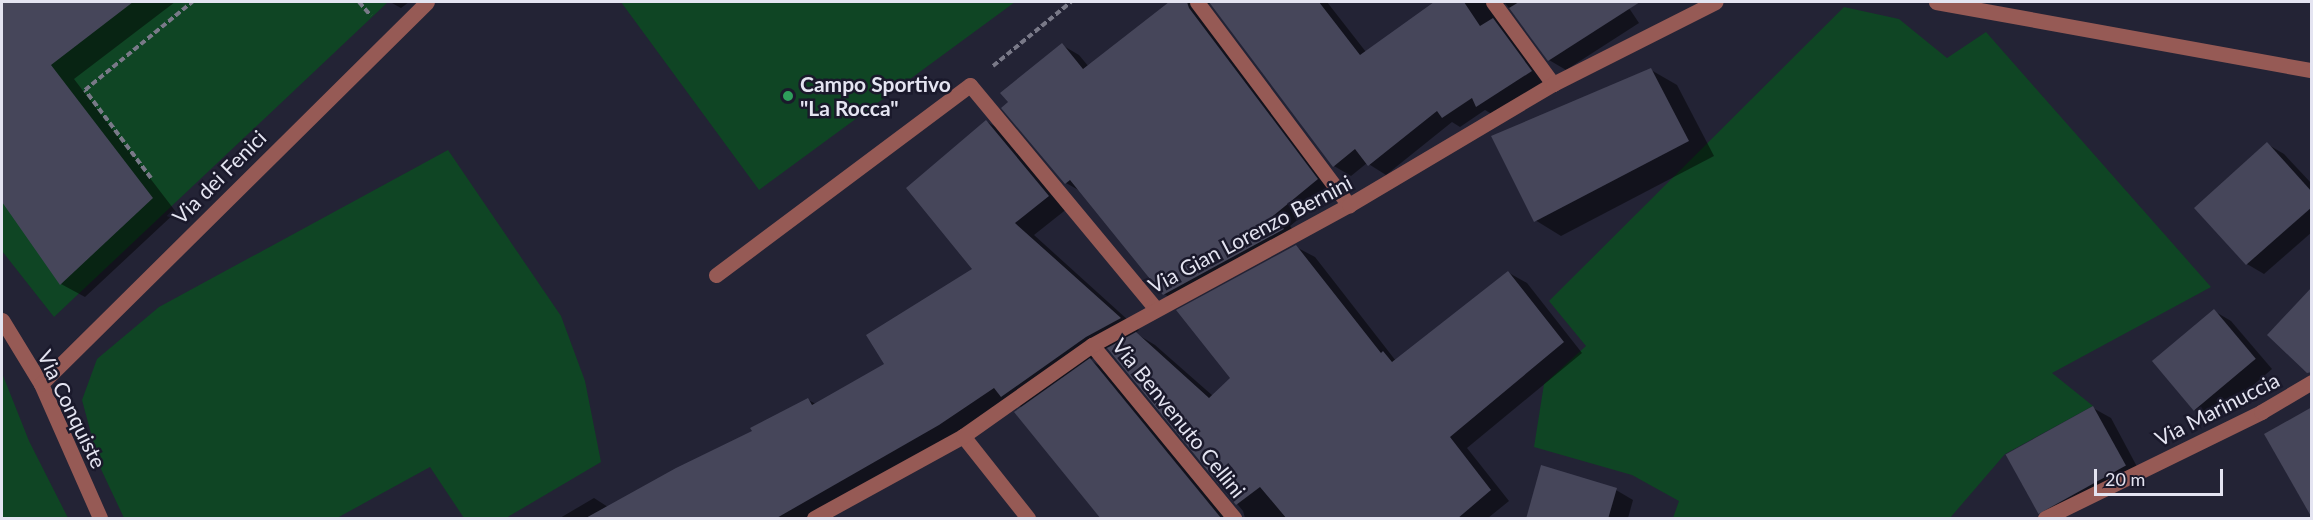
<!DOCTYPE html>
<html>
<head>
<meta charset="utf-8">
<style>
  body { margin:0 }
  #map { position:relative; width:2313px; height:520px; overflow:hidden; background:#232335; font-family:Lato,sans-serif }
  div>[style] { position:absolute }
  .green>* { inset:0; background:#0f4524 }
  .shadow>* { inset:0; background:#0007 }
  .building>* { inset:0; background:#46465a; transform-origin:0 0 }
  .path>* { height:4px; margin-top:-2px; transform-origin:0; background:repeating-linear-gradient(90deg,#797988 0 6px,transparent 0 9px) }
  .minor>* { height:15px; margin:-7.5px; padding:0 7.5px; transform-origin:7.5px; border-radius:7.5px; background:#965a55 }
  .dots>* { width:16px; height:16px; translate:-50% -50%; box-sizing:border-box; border:3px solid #1a192b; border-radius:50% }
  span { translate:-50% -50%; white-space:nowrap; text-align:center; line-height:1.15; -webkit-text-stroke:5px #1a192b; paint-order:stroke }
  .poi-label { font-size:21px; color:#e4e4f1; font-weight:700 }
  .left { translate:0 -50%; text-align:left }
  .street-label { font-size:21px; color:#e4e4f1 }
  .frame { position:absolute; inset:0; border:3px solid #e4e4f1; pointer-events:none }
  .scale { position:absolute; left:2094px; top:469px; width:129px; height:27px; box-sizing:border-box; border:3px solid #e4e4f1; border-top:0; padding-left:8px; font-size:18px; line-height:21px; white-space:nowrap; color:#e4e4f1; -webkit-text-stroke:4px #1a192b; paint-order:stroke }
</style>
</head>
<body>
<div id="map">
  <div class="green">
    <i style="clip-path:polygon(2px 2px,388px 2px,54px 317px,2px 251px)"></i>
    <i style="clip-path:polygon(621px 2px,1015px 2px,759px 190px)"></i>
    <i style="clip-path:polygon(1844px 7px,1899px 19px,1947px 58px,1986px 32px,2211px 287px,2052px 373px,2093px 406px,2005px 454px,1950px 518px,1673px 518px,1679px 501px,1632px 475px,1534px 447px,1544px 384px,1586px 346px,1549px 301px)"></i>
    <i style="clip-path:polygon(448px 150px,561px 316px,585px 381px,601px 462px,506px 518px,464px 518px,430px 467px,337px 518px,124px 518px,100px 467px,82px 400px,97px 359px,159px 307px)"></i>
    <i style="clip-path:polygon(2px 373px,29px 441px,68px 518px,2px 518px)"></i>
  </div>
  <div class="shadow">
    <i style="clip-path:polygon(2px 2px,175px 2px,74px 79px,176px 212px,85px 297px,61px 284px,2px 200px)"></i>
    <i style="clip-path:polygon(390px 2px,409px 2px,401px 8px)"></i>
    <i style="clip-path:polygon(1172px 2px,1327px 2px,1366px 52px,1437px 2px,1625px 2px,1639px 23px,1566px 70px,1549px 60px,1505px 3px,1501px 9px,1548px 81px,1495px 116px,1485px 110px,1460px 127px,1452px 122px,1386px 175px,1367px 163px,1351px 176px,1334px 166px,1211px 3px,1208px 4px,1204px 13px,1334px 190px,1290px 226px,1300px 239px,1182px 304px,1164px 294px,1082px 192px,1066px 183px,1062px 45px,1079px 55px,1089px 67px)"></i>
    <i style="clip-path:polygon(1651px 70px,1677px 85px,1714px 156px,1561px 236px,1535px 220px)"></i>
    <i style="clip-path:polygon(987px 122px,1007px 133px,1068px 208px,1034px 235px,1139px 330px,1135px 333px,1155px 345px,1213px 396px,1232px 378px,1296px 247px,1315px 257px,1396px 361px,1509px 273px,1527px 283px,1582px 353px,1467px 448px,1509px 501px,1488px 518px,1245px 518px,1243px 511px,1108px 347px,1090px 360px,1109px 371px,1230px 518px,1105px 518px,1023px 408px,1011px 401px,817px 518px,560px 518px,594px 498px,608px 507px,754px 431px,808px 400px,816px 404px,886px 365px,974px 269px)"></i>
    <i style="clip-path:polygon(2267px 144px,2284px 154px,2312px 184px,2312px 232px,2264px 274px,2247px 264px)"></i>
    <i style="clip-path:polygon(2214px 311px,2231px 321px,2272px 369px,2213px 420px,2195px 410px)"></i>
    <i style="clip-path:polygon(2093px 408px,2111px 418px,2142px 476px,2053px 518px,2039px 510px)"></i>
    <i style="clip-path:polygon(1616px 490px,1633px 500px,1628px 518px,1528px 518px)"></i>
  </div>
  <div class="building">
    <i style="clip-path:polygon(2px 2px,133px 2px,51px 65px,153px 198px,60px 285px,2px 202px)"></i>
    <i style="clip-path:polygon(1169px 2px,1187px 2px,1189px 8px,1318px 179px,1273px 216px,1284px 229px,1163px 295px,1070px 180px,1065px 184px,1001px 108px,1008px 102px,1000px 93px,1062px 43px,1083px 69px)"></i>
    <i style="clip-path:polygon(1209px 2px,1319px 2px,1360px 55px,1434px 2px,1464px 2px,1480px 26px,1493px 18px,1532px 71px,1476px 107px,1472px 98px,1442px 118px,1437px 111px,1368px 166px,1355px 149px,1333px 167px)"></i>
    <i style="clip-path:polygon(1519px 2px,1640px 2px,1548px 61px,1509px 8px)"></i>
    <i style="clip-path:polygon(1651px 68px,1689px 141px,1534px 222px,1491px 136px)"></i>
    <i style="clip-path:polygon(986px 120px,1049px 196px,1015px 223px,1121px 318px,1086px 337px,1001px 397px,994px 388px,939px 425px,775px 519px,584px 519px,676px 468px,752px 431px,750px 428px,808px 398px,812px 405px,884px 364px,866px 335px,972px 269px,906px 188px)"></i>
    <i style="clip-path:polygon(2267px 142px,2312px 192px,2312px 207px,2246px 265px,2194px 208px)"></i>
    <i style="clip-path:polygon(1296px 245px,1381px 353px,1383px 351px,1392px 362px,1508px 271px,1564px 342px,1450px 437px,1491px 490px,1457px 519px,1287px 519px,1260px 487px,1236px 505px,1107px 348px,1136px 332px,1209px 398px,1230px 378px,1176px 310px)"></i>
    <i style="clip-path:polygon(2312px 287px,2312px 372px,2307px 373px,2267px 335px)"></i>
    <i style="left:2214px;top:309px;width:65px;height:81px;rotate:50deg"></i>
    <i style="clip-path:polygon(1090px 358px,1221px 518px,1220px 519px,1101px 519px,1014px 412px)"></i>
    <i style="left:2093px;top:406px;width:68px;height:100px;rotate:61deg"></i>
    <i style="clip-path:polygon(2312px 407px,2312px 518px,2264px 434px)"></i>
    <i style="clip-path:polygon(1541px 465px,1617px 488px,1608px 519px,1526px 519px)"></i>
  </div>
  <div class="path">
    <i style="left:359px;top:2px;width:18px;rotate:49deg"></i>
    <i style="left:993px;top:66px;width:101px;rotate:-39.4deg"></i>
    <i style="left:151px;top:178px;width:110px;rotate:-126.9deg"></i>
    <i style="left:85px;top:90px;width:139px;rotate:-39.4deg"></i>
  </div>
  <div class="minor">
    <i style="left:1197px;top:2px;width:254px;rotate:53.2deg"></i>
    <i style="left:1493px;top:2px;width:102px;rotate:53.8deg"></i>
    <i style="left:1936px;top:2px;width:382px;rotate:10.3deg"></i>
    <i style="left:716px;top:275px;width:317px;rotate:-36.8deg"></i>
    <i style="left:970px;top:85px;width:291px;rotate:50.3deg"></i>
    <i style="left:2px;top:320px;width:75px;rotate:58.6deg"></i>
    <i style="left:41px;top:384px;width:146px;rotate:66.2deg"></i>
    <i style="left:1092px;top:345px;width:224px;rotate:50.6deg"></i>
    <i style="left:41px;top:384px;width:543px;rotate:-44.7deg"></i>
    <i style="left:963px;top:436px;width:105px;rotate:51.6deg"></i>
    <i style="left:814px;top:518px;width:170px;rotate:-28.8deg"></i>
    <i style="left:963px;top:436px;width:158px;rotate:-35.2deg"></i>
    <i style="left:1092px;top:345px;width:293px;rotate:-28.6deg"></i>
    <i style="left:1349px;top:205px;width:237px;rotate:-30.7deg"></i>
    <i style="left:1553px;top:84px;width:182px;rotate:-26.8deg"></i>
    <i style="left:2045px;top:518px;width:241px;rotate:-26.1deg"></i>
    <i style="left:2261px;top:412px;width:59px;rotate:-30.5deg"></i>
  </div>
  <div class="dots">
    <i style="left:788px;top:96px;background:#2e9e5b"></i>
  </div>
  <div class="poi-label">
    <span class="left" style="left:800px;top:96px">Campo Sportivo<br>"La Rocca"</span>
  </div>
  <div class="street-label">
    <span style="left:219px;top:177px;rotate:-45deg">Via dei Fenici</span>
    <span style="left:1250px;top:234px;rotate:-28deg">Via Gian Lorenzo Bernini</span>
    <span style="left:72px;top:409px;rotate:64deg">Via Conquiste</span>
    <span style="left:2217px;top:409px;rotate:-27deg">Via Marinuccia</span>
    <span style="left:1179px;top:418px;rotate:51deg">Via Benvenuto Cellini</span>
  </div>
  <div class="frame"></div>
  <div class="scale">20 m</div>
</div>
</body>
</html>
